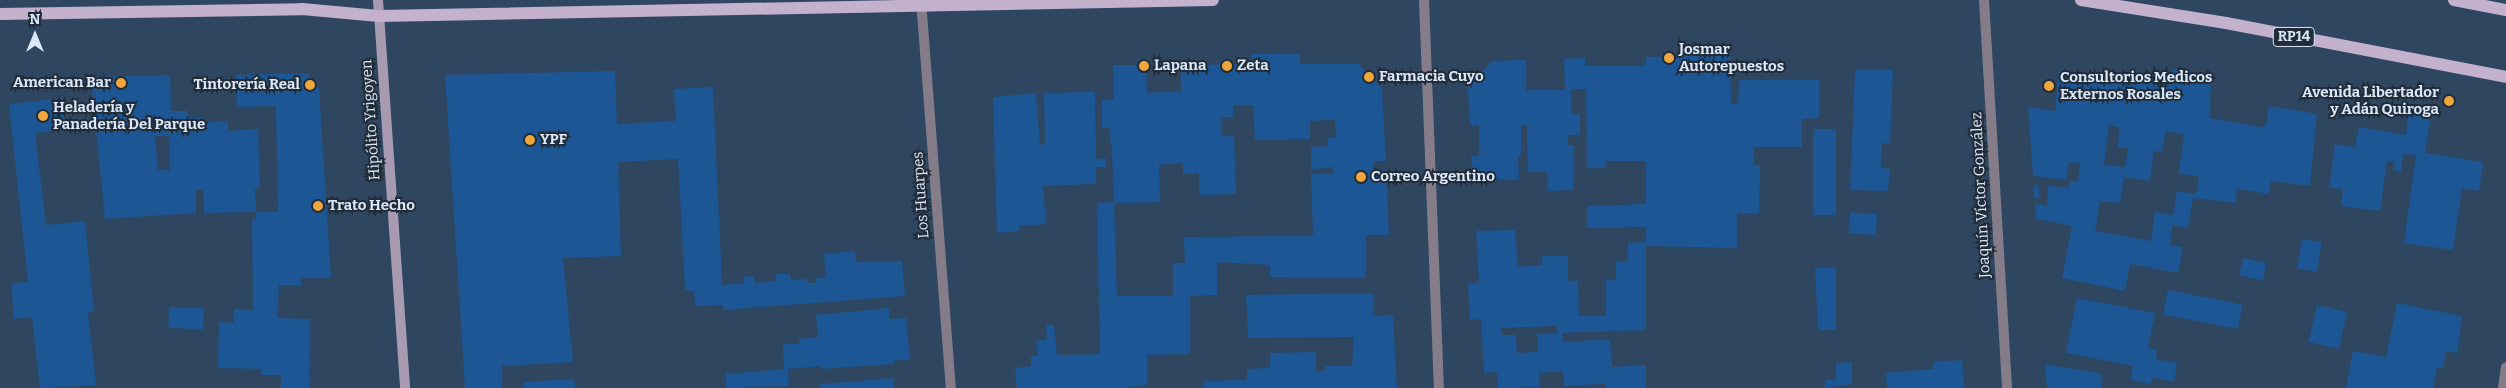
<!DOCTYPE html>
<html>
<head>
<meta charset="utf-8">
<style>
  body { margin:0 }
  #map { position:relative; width:2506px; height:388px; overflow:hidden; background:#2f4660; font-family:Bitter,serif }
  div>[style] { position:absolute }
  .building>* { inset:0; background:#1c5694; transform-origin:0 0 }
  .street>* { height:10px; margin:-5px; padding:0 5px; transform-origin:5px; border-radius:5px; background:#857c8a }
  .secondary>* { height:10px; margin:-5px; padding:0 5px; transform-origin:5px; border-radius:5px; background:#a89ab1 }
  .primary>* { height:12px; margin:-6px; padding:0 6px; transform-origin:6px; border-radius:6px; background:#c3b1ce }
  .dots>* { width:14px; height:14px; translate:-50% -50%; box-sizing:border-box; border:2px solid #212c38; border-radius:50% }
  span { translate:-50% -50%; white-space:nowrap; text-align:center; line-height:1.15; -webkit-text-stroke:4px #212c38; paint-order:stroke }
  .shield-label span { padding:1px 4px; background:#212c38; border:1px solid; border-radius:4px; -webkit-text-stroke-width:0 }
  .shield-label { font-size:14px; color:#dae7f8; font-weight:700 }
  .poi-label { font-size:15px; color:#dae7f8; font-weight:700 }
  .left { translate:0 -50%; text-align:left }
  .right { translate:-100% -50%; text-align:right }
  .street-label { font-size:15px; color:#dae7f8 }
  .north { position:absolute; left:10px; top:10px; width:50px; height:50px; -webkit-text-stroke:4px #212c38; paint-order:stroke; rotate:0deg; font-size:14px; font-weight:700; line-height:20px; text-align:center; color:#dae7f8 }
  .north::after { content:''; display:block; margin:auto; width:18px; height:22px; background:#dae7f8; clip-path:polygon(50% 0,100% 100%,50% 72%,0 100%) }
</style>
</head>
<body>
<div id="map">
  <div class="building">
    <i style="clip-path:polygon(evenodd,1252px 54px,1300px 54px,1300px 64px,1358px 64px,1382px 88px,1386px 161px,1373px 161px,1373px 170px,1386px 170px,1389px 235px,1366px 235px,1366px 278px,1270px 277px,1270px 265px,1217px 262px,1217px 295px,1190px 296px,1190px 354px,1147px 355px,1147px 385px,1123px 388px,1017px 388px,1015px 368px,1031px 366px,1031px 356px,1038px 356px,1036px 341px,1047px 339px,1046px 326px,1054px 325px,1057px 355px,1100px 354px,1097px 203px,1114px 202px,1112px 151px,1109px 128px,1102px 128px,1102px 100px,1114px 100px,1113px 65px,1146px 65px,1147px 93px,1181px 91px,1181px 65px,1252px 64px,1252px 54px,1253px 105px,1255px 140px,1310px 139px,1310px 121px,1335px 120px,1336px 138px,1328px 138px,1328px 146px,1311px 147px,1311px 170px,1333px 167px,1333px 174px,1311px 174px,1313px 236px,1184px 237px,1185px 263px,1173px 263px,1173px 296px,1117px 296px,1114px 203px,1160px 202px,1159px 165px,1183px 163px,1183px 174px,1199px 173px,1199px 195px,1236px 194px,1234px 136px,1221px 136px,1221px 117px,1233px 117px,1233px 106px,1253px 105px)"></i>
    <i style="clip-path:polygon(evenodd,1730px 55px,1731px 104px,1738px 104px,1739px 80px,1819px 80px,1819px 118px,1802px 119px,1802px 147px,1754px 147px,1754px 165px,1760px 165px,1759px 213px,1737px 213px,1737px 248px,1646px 246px,1646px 330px,1562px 333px,1563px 342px,1610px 339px,1612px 367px,1646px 365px,1646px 388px,1605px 388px,1605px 384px,1564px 386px,1563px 371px,1539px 373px,1539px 387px,1498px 388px,1497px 372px,1484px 373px,1481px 319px,1470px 320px,1468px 284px,1479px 283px,1476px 231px,1515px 230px,1518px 267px,1542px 265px,1542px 256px,1568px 256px,1568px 281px,1578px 280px,1579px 316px,1606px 316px,1606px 280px,1616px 280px,1616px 262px,1627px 261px,1628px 243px,1646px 242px,1646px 227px,1587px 228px,1587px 206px,1646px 204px,1646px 161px,1605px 161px,1605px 168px,1587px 168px,1586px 89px,1571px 89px,1571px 114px,1580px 113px,1580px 135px,1568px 135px,1568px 145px,1574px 145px,1573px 190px,1548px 191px,1547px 172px,1528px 172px,1527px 125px,1521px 125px,1521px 155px,1518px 156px,1519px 180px,1473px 178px,1471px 156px,1479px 156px,1479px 125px,1470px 125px,1468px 88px,1492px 61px,1526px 60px,1526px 90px,1565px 90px,1564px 59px,1585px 58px,1585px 66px,1646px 66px,1646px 57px,1730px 55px,1557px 326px,1557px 333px,1537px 334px,1538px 352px,1517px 353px,1516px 335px,1502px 335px,1501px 328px,1557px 326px)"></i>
    <i style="clip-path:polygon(1855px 69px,1893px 70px,1890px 144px,1882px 143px,1881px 168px,1890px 169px,1888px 191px,1850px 190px)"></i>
    <i style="clip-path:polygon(evenodd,2173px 69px,2211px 76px,2210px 118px,2260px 127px,2266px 126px,2269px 106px,2317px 114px,2310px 186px,2271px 181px,2269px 194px,2237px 189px,2236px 203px,2193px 198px,2188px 228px,2172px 225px,2170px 245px,2183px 247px,2178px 273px,2130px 264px,2125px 291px,2062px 278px,2072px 226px,2036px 219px,2035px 203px,2047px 206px,2048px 186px,2068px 188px,2070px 181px,2078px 182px,2080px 163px,2069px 162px,2066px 180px,2033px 176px,2028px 107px,2055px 111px,2059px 70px,2171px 85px,2173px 69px,2109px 125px,2119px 127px,2118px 147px,2128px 148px,2125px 167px,2104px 165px,2109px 125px,2173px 69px,2166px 131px,2184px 134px,2179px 174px,2199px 176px,2196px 194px,2177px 191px,2173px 215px,2155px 212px,2151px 241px,2095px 231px,2100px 201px,2120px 203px,2124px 177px,2150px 181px,2154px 151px,2162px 152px,2166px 131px)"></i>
    <i style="clip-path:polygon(615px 71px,617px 124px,676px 121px,674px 89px,713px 87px,722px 285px,744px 283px,743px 277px,754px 276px,755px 283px,776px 281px,776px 274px,790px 274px,791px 280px,807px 279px,808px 283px,816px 283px,816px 278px,826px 278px,824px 254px,855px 251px,856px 262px,902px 261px,905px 296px,723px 310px,723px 305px,695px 306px,694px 292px,685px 289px,678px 159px,618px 162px,621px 256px,563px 258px,573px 362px,502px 366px,502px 388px,465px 388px,445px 75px)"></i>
    <i style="clip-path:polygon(307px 73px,319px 88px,331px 278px,301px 278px,301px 285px,279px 285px,277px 318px,310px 319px,309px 388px,281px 388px,281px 375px,262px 375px,262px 369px,218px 368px,219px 322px,234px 323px,234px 309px,253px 310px,252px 219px,256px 219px,256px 212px,278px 212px,276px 106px,237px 107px,236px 75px)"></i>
    <i style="clip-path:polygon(evenodd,170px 75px,171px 111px,188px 111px,188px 118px,202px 118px,202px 122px,228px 121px,228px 131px,258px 129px,260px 188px,255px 188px,256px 212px,204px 213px,203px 190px,196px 190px,196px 213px,105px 219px,91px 77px,170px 75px,155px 136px,169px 136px,170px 170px,158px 170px,155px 136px)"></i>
    <i style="clip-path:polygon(1095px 92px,1096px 159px,1106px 158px,1106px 167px,1096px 167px,1096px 184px,1043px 186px,1046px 224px,1019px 226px,1020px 231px,997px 233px,993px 97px,1036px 93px,1040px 145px,1045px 144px,1044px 93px)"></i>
    <i style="clip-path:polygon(62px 98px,65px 129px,35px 133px,46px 225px,85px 221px,94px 312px,88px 312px,96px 385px,40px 388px,32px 317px,14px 319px,11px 284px,28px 282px,9px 104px)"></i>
    <i style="clip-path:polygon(2408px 114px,2430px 118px,2425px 153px,2483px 162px,2479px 191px,2462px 188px,2453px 250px,2404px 243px,2416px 155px,2403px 154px,2401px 172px,2393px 170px,2395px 162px,2387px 161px,2380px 211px,2341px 206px,2343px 189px,2329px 188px,2335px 144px,2355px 147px,2359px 127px,2406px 135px)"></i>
    <i style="left:1813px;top:129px;width:23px;height:86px"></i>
    <i style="clip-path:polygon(2034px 185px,2038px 185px,2039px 198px,2034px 198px)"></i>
    <i style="left:1877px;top:214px;width:21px;height:27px;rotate:93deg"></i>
    <i style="left:2302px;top:239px;width:20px;height:30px;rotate:9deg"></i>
    <i style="left:2243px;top:258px;width:24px;height:18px;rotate:12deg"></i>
    <i style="clip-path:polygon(1815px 268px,1836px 268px,1836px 330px,1818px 330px)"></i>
    <i style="left:2168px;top:290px;width:76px;height:25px;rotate:11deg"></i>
    <i style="clip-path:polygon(1373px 293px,1373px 316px,1393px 315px,1397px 388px,1204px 388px,1204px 381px,1247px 380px,1247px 369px,1270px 368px,1270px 353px,1316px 352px,1316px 371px,1325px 371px,1325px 366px,1352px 366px,1354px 337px,1248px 338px,1246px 295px)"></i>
    <i style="clip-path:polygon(2077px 298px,2155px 313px,2148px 348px,2157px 350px,2156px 359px,2177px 363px,2174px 382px,2152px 378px,2151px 384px,2130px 380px,2133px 366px,2066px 353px)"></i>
    <i style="clip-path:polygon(2397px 303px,2462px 316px,2457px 353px,2446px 351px,2443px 368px,2437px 367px,2433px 388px,2346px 388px,2353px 351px,2386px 357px)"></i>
    <i style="left:2317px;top:305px;width:31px;height:38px;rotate:13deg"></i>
    <i style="left:169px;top:307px;width:35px;height:21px;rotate:2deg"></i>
    <i style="clip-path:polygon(889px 308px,889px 319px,906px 318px,910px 359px,893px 361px,894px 364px,821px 369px,821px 366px,788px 369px,789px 386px,726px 388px,726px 374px,784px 369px,783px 344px,799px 344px,799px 339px,818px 337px,816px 315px)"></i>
    <i style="clip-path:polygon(1962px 360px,1964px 388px,1887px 388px,1886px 373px,1934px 369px,1934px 362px)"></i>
    <i style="clip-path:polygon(1852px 362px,1852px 384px,1825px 388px,1825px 380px,1836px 380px,1836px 363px)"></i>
    <i style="clip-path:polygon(2045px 364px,2102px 374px,2101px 388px,2047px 388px)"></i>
    <i style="clip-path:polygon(894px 378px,894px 388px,820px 388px,820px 384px)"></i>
    <i style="clip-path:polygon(574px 379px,575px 388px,524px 388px,524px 382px)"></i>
  </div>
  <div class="street">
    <i style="left:921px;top:0;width:389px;rotate:85.6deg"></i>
    <i style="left:1424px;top:0;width:388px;rotate:87.8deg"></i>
    <i style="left:1984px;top:0;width:389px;rotate:86.6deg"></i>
    <i style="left:2503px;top:388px;width:21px;rotate:-82deg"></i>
  </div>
  <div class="secondary">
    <i style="left:378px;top:0;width:389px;rotate:86deg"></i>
  </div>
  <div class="primary">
    <i style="left:2081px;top:0;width:147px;rotate:9deg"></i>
    <i style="left:2226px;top:23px;width:285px;rotate:10.9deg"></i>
    <i style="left:2454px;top:0;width:53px;rotate:10.9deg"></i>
    <i style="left:0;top:14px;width:302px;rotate:-0.9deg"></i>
    <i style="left:302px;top:9px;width:77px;rotate:5.2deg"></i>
    <i style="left:379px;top:16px;width:834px;rotate:-1.1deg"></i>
  </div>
  <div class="dots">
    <i style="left:1669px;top:58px;background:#efa73d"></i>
    <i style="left:1144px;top:66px;background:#efa73d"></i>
    <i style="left:1227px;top:66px;background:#efa73d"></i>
    <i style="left:1369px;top:77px;background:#efa73d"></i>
    <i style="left:121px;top:83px;background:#efa73d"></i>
    <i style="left:310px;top:85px;background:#efa73d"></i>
    <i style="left:2049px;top:86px;background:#efa73d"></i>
    <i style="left:2449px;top:101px;background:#efa73d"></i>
    <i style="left:43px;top:116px;background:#efa73d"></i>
    <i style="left:530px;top:140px;background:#efa73d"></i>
    <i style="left:1361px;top:177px;background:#efa73d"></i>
    <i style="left:318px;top:206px;background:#efa73d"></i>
  </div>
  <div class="shield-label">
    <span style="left:2294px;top:37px">RP14</span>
  </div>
  <div class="poi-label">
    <span class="left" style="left:1679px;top:58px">Josmar<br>Autorepuestos</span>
    <span class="left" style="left:1154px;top:66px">Lapana</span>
    <span class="left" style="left:1237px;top:66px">Zeta</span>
    <span class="left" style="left:1379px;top:77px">Farmacia Cuyo</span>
    <span class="left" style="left:2060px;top:86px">Consultorios Medicos<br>Externos Rosales</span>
    <span class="right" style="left:111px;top:83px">American Bar</span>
    <span class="right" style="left:300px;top:85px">Tintorería Real</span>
    <span class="right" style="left:2439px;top:101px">Avenida Libertador<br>y Adán Quiroga</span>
    <span class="left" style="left:53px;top:116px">Heladería y<br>Panadería Del Parque</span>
    <span class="left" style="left:540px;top:140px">YPF</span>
    <span class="left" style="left:1371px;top:177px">Correo Argentino</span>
    <span class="left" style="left:328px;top:206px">Trato Hecho</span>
  </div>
  <div class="street-label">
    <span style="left:371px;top:120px;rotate:-94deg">Hipólito Yrigoyen</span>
    <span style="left:921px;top:195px;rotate:-94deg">Los Huarpes</span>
    <span style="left:1981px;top:195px;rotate:-93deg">Joaquín Víctor González</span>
  </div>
  <div class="north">N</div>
</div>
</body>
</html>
